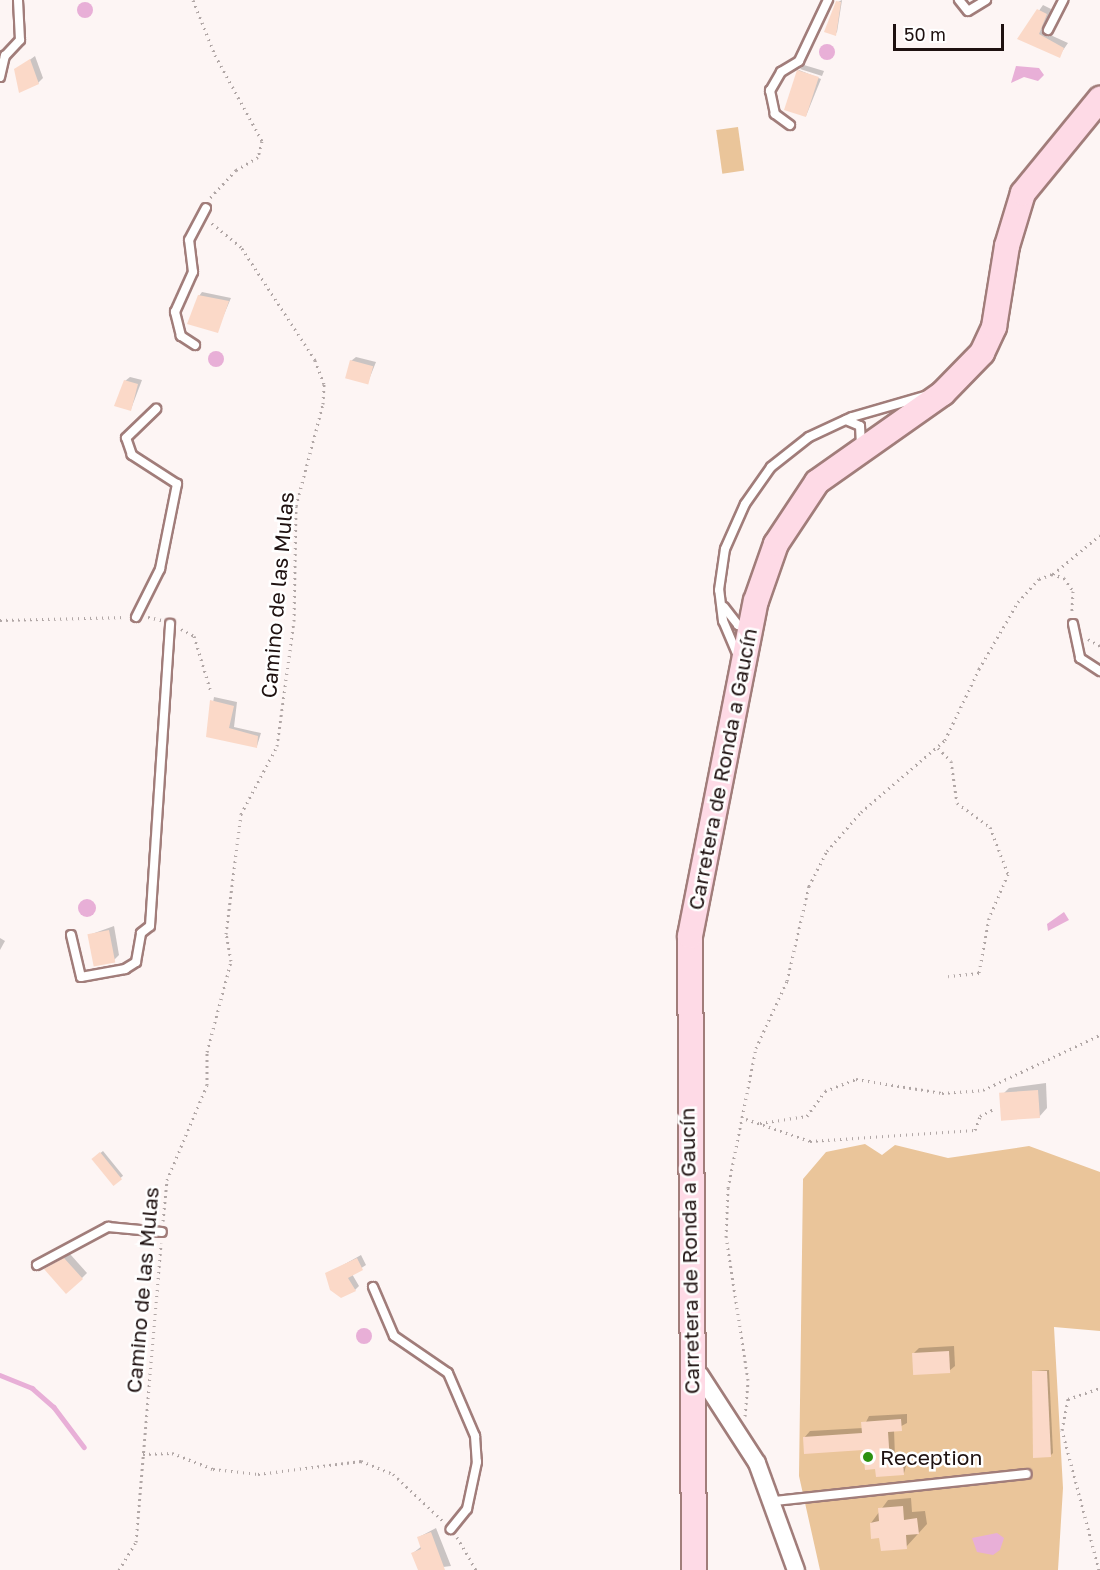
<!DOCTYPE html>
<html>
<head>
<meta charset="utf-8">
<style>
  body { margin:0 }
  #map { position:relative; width:1100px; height:1570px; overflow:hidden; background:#fdf5f4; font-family:"Golos Text",sans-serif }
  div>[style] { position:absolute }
  .green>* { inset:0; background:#eac59a; transform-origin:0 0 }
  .water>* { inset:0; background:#e8afd7 }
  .round { border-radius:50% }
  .shadow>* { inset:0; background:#0003; transform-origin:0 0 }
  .stream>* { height:4.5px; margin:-2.25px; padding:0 2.25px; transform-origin:2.25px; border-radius:2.25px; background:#e8afd7 }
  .building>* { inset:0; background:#fbd9c8; transform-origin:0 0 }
  .path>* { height:3px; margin-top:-1.5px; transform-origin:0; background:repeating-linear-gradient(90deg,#b1a7a6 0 1.5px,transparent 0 6px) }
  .roads { filter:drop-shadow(2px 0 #a17d7a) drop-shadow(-2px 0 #a17d7a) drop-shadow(0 2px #a17d7a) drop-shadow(0 -2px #a17d7a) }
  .lane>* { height:8px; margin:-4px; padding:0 4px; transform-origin:4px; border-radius:4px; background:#fff }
  .street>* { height:16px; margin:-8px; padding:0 8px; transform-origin:8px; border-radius:8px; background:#fff }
  .secondary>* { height:24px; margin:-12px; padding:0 12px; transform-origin:12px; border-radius:12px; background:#fedae6 }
  .dots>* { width:16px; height:16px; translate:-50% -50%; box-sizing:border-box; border:3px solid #fff; border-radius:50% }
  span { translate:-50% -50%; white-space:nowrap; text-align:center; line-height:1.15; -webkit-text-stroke:5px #fff; paint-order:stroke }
  .street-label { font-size:21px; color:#1e1110 }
  .poi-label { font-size:21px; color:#1e1110 }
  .left { translate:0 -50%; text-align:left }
  .scale { position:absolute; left:893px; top:24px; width:111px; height:27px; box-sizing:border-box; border:3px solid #1e1110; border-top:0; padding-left:8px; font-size:18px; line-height:21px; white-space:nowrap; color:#1e1110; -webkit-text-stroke:4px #fff; paint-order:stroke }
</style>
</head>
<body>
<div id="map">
  <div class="green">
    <i style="left:738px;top:127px;width:44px;height:22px;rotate:82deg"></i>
    <i style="clip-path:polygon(865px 1144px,882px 1155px,895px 1145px,948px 1158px,1029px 1146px,1100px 1172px,1100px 1331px,1054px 1327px,1063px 1488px,1058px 1570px,820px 1570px,799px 1476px,803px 1179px,826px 1152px)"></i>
  </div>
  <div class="water">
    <i class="round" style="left:77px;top:2px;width:16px;height:16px"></i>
    <i class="round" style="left:819px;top:44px;width:16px;height:16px"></i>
    <i style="clip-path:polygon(1016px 66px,1039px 68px,1044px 75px,1038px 81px,1024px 77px,1011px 83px)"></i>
    <i class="round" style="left:208px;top:351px;width:16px;height:16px"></i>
    <i class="round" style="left:78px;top:899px;width:18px;height:18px"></i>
    <i style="clip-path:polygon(1064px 912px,1069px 920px,1048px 931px,1047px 924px)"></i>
    <i class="round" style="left:356px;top:1328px;width:16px;height:16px"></i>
    <i style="clip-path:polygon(997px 1533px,1004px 1538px,1000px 1550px,993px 1555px,977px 1552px,972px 1538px)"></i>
  </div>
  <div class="shadow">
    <i style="clip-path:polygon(842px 0,837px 32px,835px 34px,838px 2px)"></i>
    <i style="clip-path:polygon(1043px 5px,1051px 9px,1046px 33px,1068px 43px,1059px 56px,1020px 38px)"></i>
    <i style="clip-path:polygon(35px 56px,43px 78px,38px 83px,16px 70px)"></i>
    <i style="clip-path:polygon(804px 65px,824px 71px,822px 76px,800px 69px)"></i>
    <i style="clip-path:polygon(799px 70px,821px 79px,806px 116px,798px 71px)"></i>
    <i style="clip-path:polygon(202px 292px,231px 298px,217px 331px,199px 296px)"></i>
    <i style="clip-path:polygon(356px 357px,376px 362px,368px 382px,351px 361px)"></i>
    <i style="clip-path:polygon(130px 377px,142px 380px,131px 409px,125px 381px)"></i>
    <i style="clip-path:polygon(214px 697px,237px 702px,234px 727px,261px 733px,257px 746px,207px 736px)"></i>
    <i style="clip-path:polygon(114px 926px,119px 955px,114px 960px,89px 935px)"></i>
    <i style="clip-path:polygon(0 938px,5px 941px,0 950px)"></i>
    <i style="clip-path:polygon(1046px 1083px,1047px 1108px,1039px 1117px,1001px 1096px,1009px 1088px)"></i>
    <i style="left:103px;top:1151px;width:32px;height:12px;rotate:51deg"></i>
    <i style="clip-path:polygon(70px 1254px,87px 1273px,82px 1278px,46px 1269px)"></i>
    <i style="clip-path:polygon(361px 1255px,366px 1265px,352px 1274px,359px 1286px,355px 1290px,327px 1274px)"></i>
    <i style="clip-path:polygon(954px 1346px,955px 1366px,949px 1371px,914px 1353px,919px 1348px)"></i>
    <i style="clip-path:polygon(1049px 1370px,1053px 1453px,1050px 1456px,1034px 1371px)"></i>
    <i style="clip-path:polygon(907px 1414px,907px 1423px,894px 1430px,895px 1457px,909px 1456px,904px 1473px,877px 1468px,865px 1449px,804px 1438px,810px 1431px,863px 1428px,869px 1416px)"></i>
    <i style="clip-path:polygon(911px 1498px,912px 1512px,925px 1511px,927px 1524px,906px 1547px,880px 1537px,871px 1523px,888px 1500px)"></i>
    <i style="clip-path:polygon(436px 1528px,451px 1566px,419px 1570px,413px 1553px,422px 1546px,419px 1537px)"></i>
  </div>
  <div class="stream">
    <i style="left:0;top:1375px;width:35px;rotate:22deg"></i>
    <i style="left:32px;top:1388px;width:29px;rotate:41deg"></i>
    <i style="left:54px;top:1407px;width:50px;rotate:53.1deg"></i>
  </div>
  <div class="building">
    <i style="clip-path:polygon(836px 1px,841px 2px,836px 36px,824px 32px)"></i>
    <i style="clip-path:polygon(1037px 9px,1047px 14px,1039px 34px,1064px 48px,1060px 58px,1017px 39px)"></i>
    <i style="clip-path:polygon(30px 59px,39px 84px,19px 93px,14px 69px)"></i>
    <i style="left:797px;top:70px;width:23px;height:42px;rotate:18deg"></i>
    <i style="clip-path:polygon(198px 295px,229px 301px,218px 333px,187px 324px)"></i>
    <i style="left:350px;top:360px;width:24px;height:19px;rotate:15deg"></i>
    <i style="clip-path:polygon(124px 380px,138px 384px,131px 411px,114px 406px)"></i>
    <i style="clip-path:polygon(210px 700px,234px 706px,229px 728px,258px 736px,257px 748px,206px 737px)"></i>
    <i style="left:109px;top:930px;width:33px;height:22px;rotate:79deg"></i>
    <i style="left:1038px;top:1090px;width:28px;height:39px;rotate:86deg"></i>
    <i style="left:100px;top:1152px;width:35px;height:11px;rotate:51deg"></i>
    <i style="clip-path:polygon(64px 1258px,83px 1279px,66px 1294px,44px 1269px)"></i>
    <i style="clip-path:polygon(357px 1258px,363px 1270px,348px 1278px,356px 1291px,341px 1298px,330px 1290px,325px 1273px)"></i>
    <i style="left:949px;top:1351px;width:22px;height:37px;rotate:87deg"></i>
    <i style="clip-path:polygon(1032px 1371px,1047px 1371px,1051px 1457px,1033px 1458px)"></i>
    <i style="clip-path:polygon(901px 1419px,902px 1431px,888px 1432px,890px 1462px,903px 1461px,904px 1475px,876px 1477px,875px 1469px,865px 1470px,863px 1450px,804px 1454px,803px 1437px,862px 1433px,861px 1422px)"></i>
    <i style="clip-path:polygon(903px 1506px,904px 1520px,917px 1518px,919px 1534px,906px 1535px,907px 1549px,881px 1551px,879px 1538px,871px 1539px,870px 1523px,879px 1521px,878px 1508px)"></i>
    <i style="clip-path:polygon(431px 1532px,445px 1570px,418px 1570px,411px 1553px,421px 1549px,417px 1537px)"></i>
  </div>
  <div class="path">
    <i style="left:193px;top:0;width:59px;rotate:68.2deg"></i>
    <i style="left:215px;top:55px;width:98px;rotate:61.3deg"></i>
    <i style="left:262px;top:141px;width:16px;rotate:104deg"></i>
    <i style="left:258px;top:157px;width:26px;rotate:149deg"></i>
    <i style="left:236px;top:170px;width:40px;rotate:133deg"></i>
    <i style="left:1053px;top:574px;width:61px;rotate:-39.7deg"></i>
    <i style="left:148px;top:617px;width:14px;rotate:12deg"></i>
    <i style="left:0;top:620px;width:126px;rotate:-1.4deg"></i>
    <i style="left:181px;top:629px;width:15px;rotate:28deg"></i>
    <i style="left:194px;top:636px;width:59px;rotate:73.1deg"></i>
    <i style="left:1088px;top:639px;width:14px;rotate:30deg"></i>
    <i style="left:938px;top:748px;width:18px;rotate:45deg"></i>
    <i style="left:951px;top:761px;width:42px;rotate:81.9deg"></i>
    <i style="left:957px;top:803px;width:41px;rotate:36deg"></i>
    <i style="left:990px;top:827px;width:50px;rotate:69deg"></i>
    <i style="left:1008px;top:874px;width:48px;rotate:113.4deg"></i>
    <i style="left:989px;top:918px;width:56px;rotate:100.3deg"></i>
    <i style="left:979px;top:973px;width:31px;rotate:174deg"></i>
    <i style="left:746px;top:1119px;width:68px;rotate:19deg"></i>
    <i style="left:810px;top:1141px;width:165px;rotate:-3.8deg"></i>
    <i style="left:975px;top:1130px;width:15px;rotate:-70deg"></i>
    <i style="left:980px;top:1116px;width:16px;rotate:-27deg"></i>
    <i style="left:760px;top:1123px;width:48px;rotate:-8.5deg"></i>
    <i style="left:807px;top:1116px;width:31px;rotate:-54deg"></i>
    <i style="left:825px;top:1091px;width:33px;rotate:-21deg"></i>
    <i style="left:856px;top:1079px;width:87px;rotate:9.2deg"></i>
    <i style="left:942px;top:1093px;width:41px;rotate:-4.2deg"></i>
    <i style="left:983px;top:1090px;width:129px;rotate:-25.2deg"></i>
    <i style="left:163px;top:1221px;width:41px;rotate:-84.4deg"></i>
    <i style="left:167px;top:1180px;width:103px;rotate:-67.2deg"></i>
    <i style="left:207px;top:1085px;width:33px;rotate:-90deg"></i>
    <i style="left:207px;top:1052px;width:94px;rotate:-75.2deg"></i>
    <i style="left:231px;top:961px;width:27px;rotate:-100deg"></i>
    <i style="left:226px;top:934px;width:121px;rotate:-82.9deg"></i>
    <i style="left:241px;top:814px;width:77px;rotate:-62.1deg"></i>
    <i style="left:277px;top:746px;width:126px;rotate:-82.3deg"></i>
    <i style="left:294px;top:621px;width:115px;rotate:-89deg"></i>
    <i style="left:296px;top:506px;width:106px;rotate:-75.2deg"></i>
    <i style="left:323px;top:404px;width:20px;rotate:-87deg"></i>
    <i style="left:324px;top:384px;width:26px;rotate:-111deg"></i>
    <i style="left:315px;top:360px;width:135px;rotate:-123.2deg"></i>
    <i style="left:241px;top:247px;width:41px;rotate:-140.9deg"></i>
    <i style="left:745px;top:1416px;width:36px;rotate:-85deg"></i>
    <i style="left:748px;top:1380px;width:145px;rotate:-98.7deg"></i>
    <i style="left:726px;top:1237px;width:49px;rotate:-87.7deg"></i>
    <i style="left:728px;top:1188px;width:143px;rotate:-78.7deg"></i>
    <i style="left:756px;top:1048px;width:74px;rotate:-65.2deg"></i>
    <i style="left:787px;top:981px;width:98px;rotate:-77deg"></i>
    <i style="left:809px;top:886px;width:39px;rotate:-63deg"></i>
    <i style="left:827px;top:851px;width:52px;rotate:-48.9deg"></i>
    <i style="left:861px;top:812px;width:111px;rotate:-40.6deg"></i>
    <i style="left:945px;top:740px;width:79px;rotate:-64.4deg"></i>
    <i style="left:979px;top:669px;width:78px;rotate:-59.8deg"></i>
    <i style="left:1018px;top:602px;width:31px;rotate:-48deg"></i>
    <i style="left:1039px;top:579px;width:14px;rotate:-21deg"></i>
    <i style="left:1052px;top:574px;width:13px;rotate:18deg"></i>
    <i style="left:1064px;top:578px;width:16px;rotate:55deg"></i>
    <i style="left:1073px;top:591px;width:22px;rotate:93deg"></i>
    <i style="left:143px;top:1454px;width:29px;rotate:-2deg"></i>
    <i style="left:172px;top:1453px;width:44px;rotate:21.3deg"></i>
    <i style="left:213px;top:1469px;width:45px;rotate:6.3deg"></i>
    <i style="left:258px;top:1474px;width:104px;rotate:-7.2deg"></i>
    <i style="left:361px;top:1461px;width:35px;rotate:22deg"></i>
    <i style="left:393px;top:1474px;width:69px;rotate:43.2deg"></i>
    <i style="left:457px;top:1537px;width:38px;rotate:60deg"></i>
    <i style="left:119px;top:1570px;width:33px;rotate:-59deg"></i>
    <i style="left:136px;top:1542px;width:300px;rotate:-85.2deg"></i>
    <i style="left:1099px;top:1570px;width:145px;rotate:-104.8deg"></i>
    <i style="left:1062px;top:1430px;width:32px;rotate:-79deg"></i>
    <i style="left:1068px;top:1399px;width:34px;rotate:-19deg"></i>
  </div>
  <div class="roads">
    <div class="lane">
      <i style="left:959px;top:0;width:14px;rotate:51deg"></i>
      <i style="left:968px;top:11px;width:21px;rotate:-31deg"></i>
      <i style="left:1048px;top:30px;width:34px;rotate:-63deg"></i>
      <i style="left:0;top:77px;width:22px;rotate:-77deg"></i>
      <i style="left:5px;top:56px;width:22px;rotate:-47deg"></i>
      <i style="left:20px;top:40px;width:40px;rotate:-92.9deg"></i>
      <i style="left:790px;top:125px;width:19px;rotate:-144deg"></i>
      <i style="left:775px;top:114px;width:24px;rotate:-102deg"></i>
      <i style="left:770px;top:91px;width:22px;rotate:-60deg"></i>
      <i style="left:781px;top:72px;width:21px;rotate:-31deg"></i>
      <i style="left:799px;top:61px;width:68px;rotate:-64.6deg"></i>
      <i style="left:195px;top:345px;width:17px;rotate:-147deg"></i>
      <i style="left:181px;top:336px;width:25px;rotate:-104deg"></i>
      <i style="left:175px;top:312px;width:44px;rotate:-65.8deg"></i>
      <i style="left:193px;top:272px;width:32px;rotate:-97deg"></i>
      <i style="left:189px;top:240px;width:36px;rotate:-62deg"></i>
      <i style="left:846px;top:420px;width:15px;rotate:23deg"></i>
      <i style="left:860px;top:426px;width:18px;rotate:87deg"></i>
      <i style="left:724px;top:607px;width:23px;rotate:52deg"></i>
      <i style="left:738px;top:625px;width:11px;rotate:10deg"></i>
      <i style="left:136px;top:617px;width:54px;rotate:-63.4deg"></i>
      <i style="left:160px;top:569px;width:87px;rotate:-78.7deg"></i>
      <i style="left:177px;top:484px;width:54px;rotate:-147.2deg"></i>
      <i style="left:132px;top:455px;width:18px;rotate:-109deg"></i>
      <i style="left:126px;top:438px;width:42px;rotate:-44deg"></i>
      <i style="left:1073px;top:624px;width:35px;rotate:78deg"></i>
      <i style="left:1080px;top:658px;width:24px;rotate:33deg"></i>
      <i style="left:738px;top:656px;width:38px;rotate:-113deg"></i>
      <i style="left:723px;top:621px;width:31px;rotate:-97deg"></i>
      <i style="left:719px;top:590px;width:41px;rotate:-81.7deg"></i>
      <i style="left:725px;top:549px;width:49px;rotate:-66deg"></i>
      <i style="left:745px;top:504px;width:45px;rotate:-54.9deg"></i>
      <i style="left:771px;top:467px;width:48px;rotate:-38.3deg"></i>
      <i style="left:809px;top:437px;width:47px;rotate:-24.9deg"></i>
      <i style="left:852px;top:417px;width:79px;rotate:-16.1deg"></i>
      <i style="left:71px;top:935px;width:43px;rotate:76.6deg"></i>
      <i style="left:81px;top:977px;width:45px;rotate:-10.3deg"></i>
      <i style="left:125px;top:969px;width:13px;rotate:-32deg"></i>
      <i style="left:136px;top:962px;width:29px;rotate:-80deg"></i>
      <i style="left:141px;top:933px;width:11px;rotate:-38deg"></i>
      <i style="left:150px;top:926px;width:303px;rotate:-86.2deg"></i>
      <i style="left:37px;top:1265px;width:81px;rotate:-28.2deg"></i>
      <i style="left:108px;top:1227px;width:54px;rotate:5.3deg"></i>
      <i style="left:373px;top:1287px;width:53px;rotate:66.8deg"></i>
      <i style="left:394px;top:1336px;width:65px;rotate:34.4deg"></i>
      <i style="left:448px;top:1373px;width:69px;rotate:66.8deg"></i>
      <i style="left:475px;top:1436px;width:26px;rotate:86deg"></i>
      <i style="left:477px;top:1462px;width:48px;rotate:102deg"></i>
      <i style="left:467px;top:1509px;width:26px;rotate:129deg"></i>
      <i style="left:774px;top:1501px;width:254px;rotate:-6.1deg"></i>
    </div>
    <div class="street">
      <i style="left:690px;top:1372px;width:10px;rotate:17deg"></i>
      <i style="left:700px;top:1375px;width:105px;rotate:57.1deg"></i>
      <i style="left:757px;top:1463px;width:114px;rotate:70deg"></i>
    </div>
    <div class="secondary">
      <i style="left:694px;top:1570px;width:634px;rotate:-90.36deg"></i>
      <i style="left:690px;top:936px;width:341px;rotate:-78.9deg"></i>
      <i style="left:756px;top:601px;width:60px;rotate:-70.7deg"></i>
      <i style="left:776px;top:544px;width:74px;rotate:-56.5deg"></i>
      <i style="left:817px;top:482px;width:154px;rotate:-35.2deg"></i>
      <i style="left:943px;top:393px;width:56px;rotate:-45.7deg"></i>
      <i style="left:982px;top:353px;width:29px;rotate:-65deg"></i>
      <i style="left:994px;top:327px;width:82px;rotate:-80.9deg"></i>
      <i style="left:1007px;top:246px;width:55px;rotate:-73.2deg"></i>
      <i style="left:1023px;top:193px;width:122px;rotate:-50.7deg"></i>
    </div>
  </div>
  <div class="dots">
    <i style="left:868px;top:1457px;background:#2b9111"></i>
  </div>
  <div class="street-label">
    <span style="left:277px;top:595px;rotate:-85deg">Camino de las Mulas</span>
    <span style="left:722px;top:769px;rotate:-79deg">Carretera de Ronda a Gaucín</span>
    <span style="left:689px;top:1251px;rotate:-91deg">Carretera de Ronda a Gaucín</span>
    <span style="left:142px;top:1290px;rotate:-85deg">Camino de las Mulas</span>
  </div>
  <div class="poi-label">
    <span class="left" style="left:880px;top:1457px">Reception</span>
  </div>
  <div class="scale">50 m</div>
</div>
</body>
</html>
